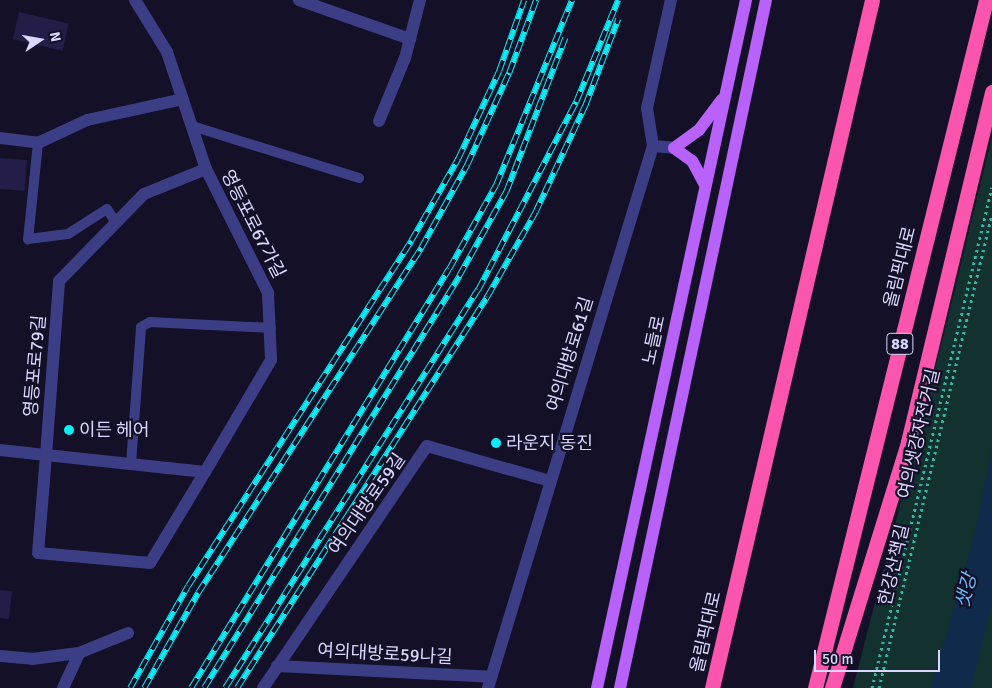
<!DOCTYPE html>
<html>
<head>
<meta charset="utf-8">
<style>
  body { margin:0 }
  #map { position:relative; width:992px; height:688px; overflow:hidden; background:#131027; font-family:Signika,"Noto Sans KR",sans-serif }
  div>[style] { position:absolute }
  .green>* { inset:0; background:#13312e }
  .water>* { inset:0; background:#102a4c }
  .building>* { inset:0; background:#231d48; transform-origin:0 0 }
  .path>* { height:3px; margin-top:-1.5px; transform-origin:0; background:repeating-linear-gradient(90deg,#33b7a8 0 2.5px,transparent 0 6.5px) }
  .lane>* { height:10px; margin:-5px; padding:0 5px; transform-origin:5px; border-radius:5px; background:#3c3e85 }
  .street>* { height:12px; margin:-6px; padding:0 6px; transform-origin:6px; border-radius:6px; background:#3c3e85 }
  .primary>* { height:12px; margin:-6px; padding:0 6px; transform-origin:6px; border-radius:6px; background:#b961fb }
  .highway>* { height:15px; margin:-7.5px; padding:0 7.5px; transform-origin:7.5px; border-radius:7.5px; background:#fb55ae }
  .rail>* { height:5.5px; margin-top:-2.75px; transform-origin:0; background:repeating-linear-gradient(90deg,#131027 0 11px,#08eef9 0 22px); box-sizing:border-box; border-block:1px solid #08eef9 }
  .dots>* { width:14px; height:14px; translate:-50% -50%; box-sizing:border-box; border:2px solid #131027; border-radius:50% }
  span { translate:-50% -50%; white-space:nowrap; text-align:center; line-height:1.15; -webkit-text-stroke:4.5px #131027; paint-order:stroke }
  .shield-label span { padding:1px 4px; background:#131027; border:1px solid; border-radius:4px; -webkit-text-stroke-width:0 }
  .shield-label { font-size:16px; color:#dad7fe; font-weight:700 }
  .street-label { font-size:18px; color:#dad7fe }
  .poi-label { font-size:18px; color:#dad7fe }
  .left { translate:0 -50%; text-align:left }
  .water-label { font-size:19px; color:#68bffb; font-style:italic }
  .north { position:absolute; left:15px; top:15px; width:50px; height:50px; -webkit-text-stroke:4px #131027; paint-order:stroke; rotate:78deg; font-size:14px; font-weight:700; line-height:20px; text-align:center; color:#dad7fe }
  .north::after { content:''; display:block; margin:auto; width:18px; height:22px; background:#dad7fe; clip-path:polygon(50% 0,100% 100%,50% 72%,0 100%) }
  .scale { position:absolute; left:814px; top:650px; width:126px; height:22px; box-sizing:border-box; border:2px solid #dad7fe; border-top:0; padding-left:6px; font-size:15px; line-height:18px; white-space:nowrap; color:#dad7fe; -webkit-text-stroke:4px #131027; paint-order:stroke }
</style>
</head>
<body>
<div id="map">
  <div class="green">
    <i style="clip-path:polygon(992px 136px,992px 688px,853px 688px,947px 322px)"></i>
  </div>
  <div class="water">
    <i style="clip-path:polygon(992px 450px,992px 601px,971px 688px,931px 688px,975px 533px)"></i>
  </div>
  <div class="building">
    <i style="left:19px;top:12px;width:51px;height:28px;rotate:13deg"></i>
    <i style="left:0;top:158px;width:27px;height:31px;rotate:4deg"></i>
    <i style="clip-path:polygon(0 590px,12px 591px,9px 619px,0 618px)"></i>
  </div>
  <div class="path">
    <i style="left:872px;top:688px;width:515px;rotate:-76.53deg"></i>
    <i style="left:879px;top:688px;width:487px;rotate:-76.6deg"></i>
  </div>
  <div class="lane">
    <i style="left:192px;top:126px;width:175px;rotate:17.3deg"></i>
    <i style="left:38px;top:143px;width:97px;rotate:95.9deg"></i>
    <i style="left:28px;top:239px;width:40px;rotate:-7.1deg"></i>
    <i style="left:68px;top:234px;width:46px;rotate:-32.7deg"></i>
    <i style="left:107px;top:209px;width:17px;rotate:57deg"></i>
    <i style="left:131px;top:464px;width:137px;rotate:-85.8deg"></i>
    <i style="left:141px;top:327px;width:10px;rotate:-29deg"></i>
    <i style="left:150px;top:322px;width:121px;rotate:2.8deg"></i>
  </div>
  <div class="street">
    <i style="left:135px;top:0;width:61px;rotate:58.4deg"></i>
    <i style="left:167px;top:52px;width:123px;rotate:71.6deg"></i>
    <i style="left:206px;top:169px;width:139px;rotate:63.4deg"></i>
    <i style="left:268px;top:293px;width:67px;rotate:87.4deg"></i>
    <i style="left:271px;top:360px;width:130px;rotate:120.5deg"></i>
    <i style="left:299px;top:0;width:118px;rotate:19.4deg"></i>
    <i style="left:379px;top:121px;width:68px;rotate:-67.6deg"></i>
    <i style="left:405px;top:58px;width:60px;rotate:-75.5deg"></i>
    <i style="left:0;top:138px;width:38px;rotate:7deg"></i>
    <i style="left:38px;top:143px;width:54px;rotate:-25.1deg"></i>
    <i style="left:87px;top:120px;width:98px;rotate:-12.3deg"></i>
    <i style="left:653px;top:146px;width:21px;rotate:5deg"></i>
    <i style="left:0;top:450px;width:46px;rotate:6.2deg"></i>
    <i style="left:46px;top:455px;width:160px;rotate:6.1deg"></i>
    <i style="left:205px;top:472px;width:106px;rotate:121.1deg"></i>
    <i style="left:150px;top:563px;width:112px;rotate:-174.9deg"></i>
    <i style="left:38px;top:553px;width:98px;rotate:-85.3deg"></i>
    <i style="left:46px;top:455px;width:174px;rotate:-85.7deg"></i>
    <i style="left:59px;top:281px;width:122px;rotate:-45.7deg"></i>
    <i style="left:144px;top:194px;width:67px;rotate:-22deg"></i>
    <i style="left:0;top:656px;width:32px;rotate:5deg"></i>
    <i style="left:32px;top:659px;width:47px;rotate:-7.3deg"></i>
    <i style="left:79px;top:653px;width:53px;rotate:-22.2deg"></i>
    <i style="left:277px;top:666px;width:214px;rotate:2.9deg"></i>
    <i style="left:63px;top:688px;width:38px;rotate:-65deg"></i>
    <i style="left:263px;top:688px;width:292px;rotate:-55.9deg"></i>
    <i style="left:427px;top:446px;width:128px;rotate:15.9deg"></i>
    <i style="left:488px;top:688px;width:567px;rotate:-73.07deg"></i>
    <i style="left:653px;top:146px;width:38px;rotate:-99deg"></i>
    <i style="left:647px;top:108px;width:111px;rotate:-77.5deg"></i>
  </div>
  <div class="primary">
    <i style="left:705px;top:185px;width:27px;rotate:-118deg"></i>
    <i style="left:692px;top:161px;width:22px;rotate:-144deg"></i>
    <i style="left:674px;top:148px;width:31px;rotate:-36deg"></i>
    <i style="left:699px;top:130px;width:38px;rotate:-53deg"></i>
    <i style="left:597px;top:688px;width:704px;rotate:-77.78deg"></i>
    <i style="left:620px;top:688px;width:703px;rotate:-78.02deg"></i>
  </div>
  <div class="highway">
    <i style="left:712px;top:688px;width:706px;rotate:-76.91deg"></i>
    <i style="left:815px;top:688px;width:709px;rotate:-76.04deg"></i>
    <i style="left:832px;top:688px;width:257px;rotate:-72.8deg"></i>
    <i style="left:908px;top:442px;width:360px;rotate:-76.5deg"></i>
  </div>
  <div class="rail">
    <i style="left:130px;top:688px;width:117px;rotate:-60.4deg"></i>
    <i style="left:188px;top:586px;width:411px;rotate:-57.1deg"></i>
    <i style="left:411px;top:241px;width:95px;rotate:-60.2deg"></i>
    <i style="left:458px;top:159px;width:97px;rotate:-65deg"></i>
    <i style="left:499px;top:71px;width:75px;rotate:-70.6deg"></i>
    <i style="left:144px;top:688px;width:109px;rotate:-60.4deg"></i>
    <i style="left:198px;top:593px;width:411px;rotate:-57.1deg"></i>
    <i style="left:421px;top:248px;width:95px;rotate:-61deg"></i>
    <i style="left:467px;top:165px;width:101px;rotate:-65.5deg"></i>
    <i style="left:509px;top:73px;width:78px;rotate:-69.7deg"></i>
    <i style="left:191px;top:688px;width:492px;rotate:-58.4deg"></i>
    <i style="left:449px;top:269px;width:96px;rotate:-60.8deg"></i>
    <i style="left:496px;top:185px;width:200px;rotate:-67.7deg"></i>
    <i style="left:204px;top:688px;width:485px;rotate:-58.2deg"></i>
    <i style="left:459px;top:276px;width:96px;rotate:-60.8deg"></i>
    <i style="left:506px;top:192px;width:165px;rotate:-69deg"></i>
    <i style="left:225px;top:688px;width:472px;rotate:-57.6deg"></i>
    <i style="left:478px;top:290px;width:212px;rotate:-62.5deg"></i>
    <i style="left:576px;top:102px;width:110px;rotate:-67.6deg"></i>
    <i style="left:237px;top:688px;width:464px;rotate:-57.4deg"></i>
    <i style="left:487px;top:297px;width:97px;rotate:-60.3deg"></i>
    <i style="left:535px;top:213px;width:118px;rotate:-65deg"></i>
    <i style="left:585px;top:106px;width:93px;rotate:-69.2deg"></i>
  </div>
  <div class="dots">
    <i style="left:69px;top:430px;background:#08eef9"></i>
    <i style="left:496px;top:443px;background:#08eef9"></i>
  </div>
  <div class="shield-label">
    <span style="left:900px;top:344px">88</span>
  </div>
  <div class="street-label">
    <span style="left:253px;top:224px;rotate:63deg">영등포로67가길</span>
    <span style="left:900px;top:267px;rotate:-76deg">올림픽대로</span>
    <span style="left:654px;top:340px;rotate:-78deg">노들로</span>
    <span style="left:570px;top:354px;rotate:-73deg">여의대방로61길</span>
    <span style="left:35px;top:366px;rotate:-85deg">영등포로79길</span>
    <span style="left:919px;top:434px;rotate:-77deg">여의샛강자전거길</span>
    <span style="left:367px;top:504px;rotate:-55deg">여의대방로59길</span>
    <span style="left:894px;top:565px;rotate:-77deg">한강산책길</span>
    <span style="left:706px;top:632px;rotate:-77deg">올림픽대로</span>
    <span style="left:385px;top:654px;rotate:3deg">여의대방로59나길</span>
  </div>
  <div class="poi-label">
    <span class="left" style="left:79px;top:430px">이든 헤어</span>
    <span class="left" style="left:506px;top:443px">라운지 동진</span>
  </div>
  <div class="water-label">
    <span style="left:967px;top:591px;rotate:-76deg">샛강</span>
  </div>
  <div class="north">N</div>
  <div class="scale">50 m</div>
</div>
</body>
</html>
